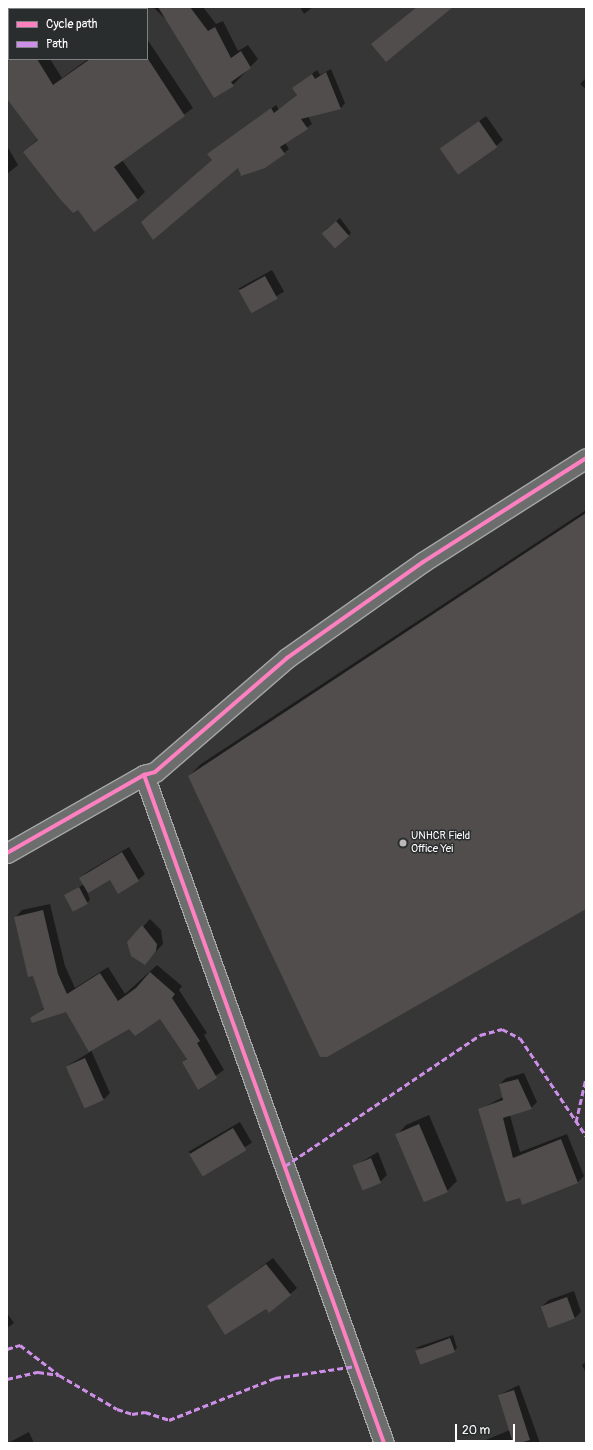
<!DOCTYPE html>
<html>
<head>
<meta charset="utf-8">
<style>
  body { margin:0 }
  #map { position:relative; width:593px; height:1450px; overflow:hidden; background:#373636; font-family:Pangolin,sans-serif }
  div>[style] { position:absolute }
  .shadow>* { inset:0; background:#0007; transform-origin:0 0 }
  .building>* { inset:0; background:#504d4c; transform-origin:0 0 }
  .roads { filter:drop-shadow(1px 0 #a5a5a5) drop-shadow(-1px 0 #a5a5a5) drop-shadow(0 1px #a5a5a5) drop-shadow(0 -1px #a5a5a5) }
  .street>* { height:19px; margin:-9.5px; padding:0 9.5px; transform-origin:9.5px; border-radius:9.5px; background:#6c6d6d }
  .quiet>* { height:3px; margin-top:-1.5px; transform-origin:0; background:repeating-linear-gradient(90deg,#ce8fe9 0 6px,transparent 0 9px) }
  .cycleway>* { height:4px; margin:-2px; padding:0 2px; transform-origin:2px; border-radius:2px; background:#ff80c0 }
  .dots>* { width:11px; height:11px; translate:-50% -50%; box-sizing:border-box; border:2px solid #2a2d2e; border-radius:50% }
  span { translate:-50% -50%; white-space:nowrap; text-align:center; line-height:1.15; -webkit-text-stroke:3px #2a2d2e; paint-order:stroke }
  .poi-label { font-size:11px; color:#fff }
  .left { translate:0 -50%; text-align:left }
  .frame { position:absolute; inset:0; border:8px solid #fff; pointer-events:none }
  .legend { position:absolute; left:8px; top:8px; width:140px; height:52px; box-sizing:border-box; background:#2a2d2e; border:1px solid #7f8182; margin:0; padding:5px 7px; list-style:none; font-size:12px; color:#fff }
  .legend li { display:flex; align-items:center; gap:8px; height:20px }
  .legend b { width:20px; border:1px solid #7f8182 }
  .scale { position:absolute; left:455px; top:1424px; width:60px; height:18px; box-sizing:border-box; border:2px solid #fff; border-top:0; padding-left:5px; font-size:12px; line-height:14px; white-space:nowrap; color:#fff; -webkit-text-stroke:3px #2a2d2e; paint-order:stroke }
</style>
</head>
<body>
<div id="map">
  <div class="shadow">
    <i style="clip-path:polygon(22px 7px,48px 7px,45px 9px)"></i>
    <i style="clip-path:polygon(153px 7px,203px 7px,216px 24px,223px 21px,238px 51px,248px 45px,258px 59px,233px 85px)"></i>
    <i style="clip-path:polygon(300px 7px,313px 7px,304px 14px)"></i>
    <i style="clip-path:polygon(9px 23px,9px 59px,50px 59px,62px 78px,88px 59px,147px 59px,147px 39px,193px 108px,122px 160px,145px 192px,137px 200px,78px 208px,24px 152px,38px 139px,7px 95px)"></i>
    <i style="clip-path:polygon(331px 69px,345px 103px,341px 108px,308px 116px,312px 124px,285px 143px,289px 149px,284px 153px,238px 166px,213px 160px,209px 154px,276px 105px,279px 110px,298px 94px,294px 88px,317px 70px,320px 75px)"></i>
    <i style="clip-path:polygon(586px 78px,586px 89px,580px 84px)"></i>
    <i style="clip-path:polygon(486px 116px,503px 140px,496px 146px,441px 149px)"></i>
    <i style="clip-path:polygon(7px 146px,18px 165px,7px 174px)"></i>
    <i style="clip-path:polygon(340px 218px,351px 233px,348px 236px,325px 230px)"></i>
    <i style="left:272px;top:270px;width:25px;height:38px;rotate:61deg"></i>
    <i style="clip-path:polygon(586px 510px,586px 908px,189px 776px,201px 764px)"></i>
    <i style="clip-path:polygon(129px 847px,145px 874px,138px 880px,110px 878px,86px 888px,90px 900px,87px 903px,65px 896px,84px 884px,80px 878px,87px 872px)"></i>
    <i style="clip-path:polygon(50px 904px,65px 966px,75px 988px,108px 967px,125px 994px,157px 965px,182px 986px,179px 990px,207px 1033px,204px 1035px,224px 1070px,198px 1088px,183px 1062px,187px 1058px,160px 1017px,130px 1027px,91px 1050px,110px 1093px,104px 1099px,67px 1066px,90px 1052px,66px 1011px,31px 1019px,45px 1007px,15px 918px,22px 910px)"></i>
    <i style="clip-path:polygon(150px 919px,161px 930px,163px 944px,145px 963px,128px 943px)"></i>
    <i style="clip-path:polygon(524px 1073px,537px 1102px,531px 1108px,510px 1115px,520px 1152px,567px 1134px,584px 1176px,578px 1182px,523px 1203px,479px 1110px,503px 1097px,500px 1084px,506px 1078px)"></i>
    <i style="clip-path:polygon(429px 1115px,457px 1181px,447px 1191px,397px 1135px,406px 1125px)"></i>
    <i style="left:240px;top:1122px;width:24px;height:59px;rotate:60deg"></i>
    <i style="clip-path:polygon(378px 1152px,387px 1175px,380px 1182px,354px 1166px)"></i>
    <i style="clip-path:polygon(273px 1258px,297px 1288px,270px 1312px,266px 1308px,208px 1306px)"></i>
    <i style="clip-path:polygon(574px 1291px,581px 1312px,575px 1318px,542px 1306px,549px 1300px)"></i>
    <i style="clip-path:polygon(7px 1313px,14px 1323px,7px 1328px)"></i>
    <i style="clip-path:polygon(453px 1335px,457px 1348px,454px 1351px,415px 1348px)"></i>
    <i style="clip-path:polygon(586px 1362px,586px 1373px,582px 1365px)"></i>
    <i style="clip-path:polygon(519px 1385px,540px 1443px,478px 1443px,510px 1430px,499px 1395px)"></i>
    <i style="clip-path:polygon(29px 1432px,34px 1443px,8px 1443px)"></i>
  </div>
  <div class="building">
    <i style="clip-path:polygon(158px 7px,190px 7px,208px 31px,215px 27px,231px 58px,241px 51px,251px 68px,231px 82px,234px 86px,214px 98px)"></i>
    <i style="clip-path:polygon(417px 7px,453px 7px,386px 62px,371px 44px)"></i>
    <i style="clip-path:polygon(7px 59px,37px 59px,53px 85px,90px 59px,148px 59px,185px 116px,114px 167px,138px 200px,94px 232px,78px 210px,73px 213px,60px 199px,23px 152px,38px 140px,7px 99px)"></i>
    <i style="clip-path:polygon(326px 72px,341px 109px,301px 119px,308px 129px,280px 147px,285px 154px,265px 168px,241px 176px,238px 168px,153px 240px,141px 222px,212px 160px,207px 154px,271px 108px,274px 113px,297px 95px,292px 88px,312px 74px,315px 79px)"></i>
    <i style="left:479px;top:121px;width:32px;height:48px;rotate:55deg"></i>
    <i style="left:336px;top:221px;width:20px;height:19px;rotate:49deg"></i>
    <i style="left:265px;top:276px;width:26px;height:30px;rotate:61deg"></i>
    <i style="clip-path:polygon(586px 513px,586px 909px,327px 1057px,320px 1057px,188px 776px)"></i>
    <i style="clip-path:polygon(122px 852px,139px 881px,118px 894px,110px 880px,88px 893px,79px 878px)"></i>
    <i style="left:79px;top:887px;width:19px;height:17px;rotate:62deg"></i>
    <i style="clip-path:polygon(43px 910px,58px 974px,67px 994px,100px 973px,118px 1001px,136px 988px,150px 972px,175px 994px,172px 998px,200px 1041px,197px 1043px,217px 1078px,198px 1090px,182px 1062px,187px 1059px,160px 1019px,135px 1036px,129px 1029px,89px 1052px,66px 1012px,32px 1023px,30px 1018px,44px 1009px,33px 976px,28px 977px,14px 917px)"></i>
    <i style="clip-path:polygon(142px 925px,157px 944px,156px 951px,145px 965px,131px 956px,127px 942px)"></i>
    <i style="left:85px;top:1058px;width:46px;height:21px;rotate:66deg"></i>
    <i style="clip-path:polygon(518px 1079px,532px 1109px,503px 1118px,513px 1158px,561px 1139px,578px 1183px,522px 1205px,520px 1198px,506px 1202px,478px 1109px,503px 1100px,499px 1084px)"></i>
    <i style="left:419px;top:1124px;width:74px;height:26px;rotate:67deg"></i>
    <i style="left:233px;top:1128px;width:26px;height:51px;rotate:59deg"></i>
    <i style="left:371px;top:1158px;width:27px;height:20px;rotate:68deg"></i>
    <i style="clip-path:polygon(266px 1264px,291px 1295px,269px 1313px,266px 1309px,225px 1335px,207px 1306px)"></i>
    <i style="left:567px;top:1297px;width:23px;height:28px;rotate:70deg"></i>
    <i style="left:450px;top:1338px;width:15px;height:37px;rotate:70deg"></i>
    <i style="clip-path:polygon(514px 1390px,530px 1440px,520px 1443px,513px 1443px,498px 1395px)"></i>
  </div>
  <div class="roads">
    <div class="street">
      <i style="left:144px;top:775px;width:710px;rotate:70.24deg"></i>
      <i style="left:7px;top:853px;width:158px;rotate:-29.7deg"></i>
      <i style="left:144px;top:775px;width:11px;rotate:-15deg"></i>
      <i style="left:155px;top:772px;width:174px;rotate:-40.8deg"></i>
      <i style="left:287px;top:658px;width:166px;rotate:-35.2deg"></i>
      <i style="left:423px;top:562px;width:193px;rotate:-32.5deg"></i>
    </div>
  </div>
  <div class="quiet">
    <i style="left:576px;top:1122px;width:45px;rotate:-77.2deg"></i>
    <i style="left:285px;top:1166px;width:235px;rotate:-33.9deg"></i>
    <i style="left:480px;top:1035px;width:23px;rotate:-15deg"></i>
    <i style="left:502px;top:1029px;width:20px;rotate:27deg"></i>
    <i style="left:520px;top:1038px;width:118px;rotate:56deg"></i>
    <i style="left:7px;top:1349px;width:14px;rotate:-17deg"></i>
    <i style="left:20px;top:1345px;width:49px;rotate:37.6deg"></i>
    <i style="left:7px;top:1379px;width:32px;rotate:-13deg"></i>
    <i style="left:38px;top:1372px;width:21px;rotate:8deg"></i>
    <i style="left:59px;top:1375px;width:67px;rotate:30.4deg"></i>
    <i style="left:117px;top:1409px;width:16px;rotate:18deg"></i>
    <i style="left:132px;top:1414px;width:13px;rotate:-9deg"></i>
    <i style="left:145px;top:1412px;width:25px;rotate:18deg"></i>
    <i style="left:169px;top:1420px;width:114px;rotate:-21.6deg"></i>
    <i style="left:275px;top:1378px;width:82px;rotate:-8.4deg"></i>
  </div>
  <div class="cycleway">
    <i style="left:144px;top:775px;width:710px;rotate:70.24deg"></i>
    <i style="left:7px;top:853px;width:158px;rotate:-29.7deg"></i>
    <i style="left:144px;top:775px;width:11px;rotate:-15deg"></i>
    <i style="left:155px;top:772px;width:174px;rotate:-40.8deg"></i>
    <i style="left:287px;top:658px;width:166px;rotate:-35.2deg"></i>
    <i style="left:423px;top:562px;width:193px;rotate:-32.5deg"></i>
  </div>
  <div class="dots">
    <i style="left:403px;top:843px;background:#b9b9b9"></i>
  </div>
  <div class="poi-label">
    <span class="left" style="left:411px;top:843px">UNHCR Field<br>Office Yei</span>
  </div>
  <div class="frame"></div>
  <ul class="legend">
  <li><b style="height:5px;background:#ff80c0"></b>Cycle path</li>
  <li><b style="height:5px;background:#ce8fe9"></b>Path</li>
  </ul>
  <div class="scale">20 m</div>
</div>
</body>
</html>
